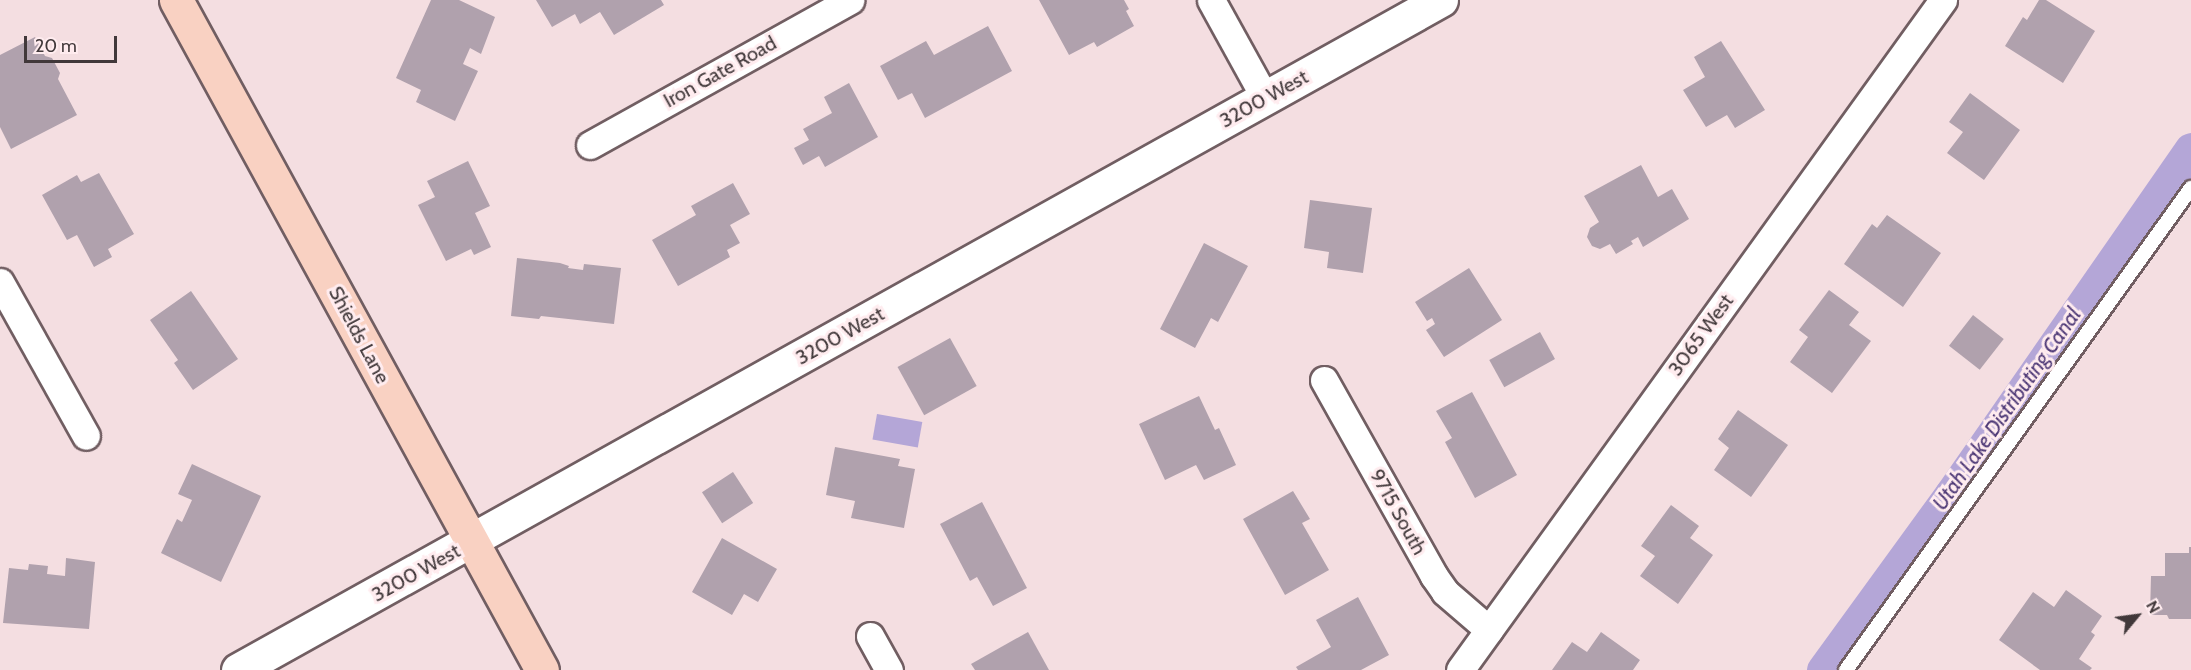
<!DOCTYPE html>
<html>
<head>
<meta charset="utf-8">
<style>
  body { margin:0 }
  #map { position:relative; width:2191px; height:670px; overflow:hidden; background:#f4dee1; font-family:Cabin,sans-serif }
  div>[style] { position:absolute }
  .water>* { inset:0; background:#b4a6d7; transform-origin:0 0 }
  .canal>* { height:33px; margin:-16.5px; padding:0 16.5px; transform-origin:16.5px; border-radius:16.5px; background:#b4a6d7 }
  .building>* { inset:0; background:#b0a1ad; transform-origin:0 0 }
  .roads { filter:drop-shadow(2px 0 #715e62) drop-shadow(-2px 0 #715e62) drop-shadow(0 2px #715e62) drop-shadow(0 -2px #715e62) }
  .service>* { height:14px; margin:-7px; padding:0 7px; transform-origin:7px; border-radius:7px; background:#fff }
  .minor>* { height:27px; margin:-13.5px; padding:0 13.5px; transform-origin:13.5px; border-radius:13.5px; background:#fff }
  .tertiary>* { height:33px; margin:-16.5px; padding:0 16.5px; transform-origin:16.5px; border-radius:16.5px; background:#fff }
  .secondary>* { height:33px; margin:-16.5px; padding:0 16.5px; transform-origin:16.5px; border-radius:16.5px; background:#f9d1c2 }
  span { translate:-50% -50%; white-space:nowrap; text-align:center; line-height:1.15; -webkit-text-stroke:6px #ffecef; paint-order:stroke }
  .street-label { font-size:20px; color:#41383a }
  .water-label { font-size:21px; color:#4f3a77; font-style:italic }
  .north { position:absolute; left:2107px; top:586px; width:60px; height:60px; -webkit-text-stroke:4px #ffecef; paint-order:stroke; rotate:61deg; font-size:16px; font-weight:700; line-height:24px; text-align:center; color:#41383a }
  .north::after { content:''; display:block; margin:auto; width:21px; height:27px; background:#41383a; clip-path:polygon(50% 0,100% 100%,50% 72%,0 100%) }
  .scale { position:absolute; left:24px; top:36px; width:93px; height:27px; box-sizing:border-box; border:3px solid #41383a; border-top:0; padding-left:8px; font-size:18px; line-height:21px; white-space:nowrap; color:#41383a; -webkit-text-stroke:4px #ffecef; paint-order:stroke }
</style>
</head>
<body>
<div id="map">
  <div class="water">
    <i style="left:877px;top:414px;width:46px;height:26px;rotate:10deg"></i>
  </div>
  <div class="canal">
    <i style="left:1823px;top:670px;width:218px;rotate:-54deg"></i>
    <i style="left:1951px;top:494px;width:420px;rotate:-55.2deg"></i>
  </div>
  <div class="building">
    <i style="clip-path:polygon(431px 0,459px 0,495px 17px,481px 54px,470px 48px,463px 64px,478px 71px,455px 121px,416px 102px,421px 90px,396px 78px)"></i>
    <i style="clip-path:polygon(536px 0,661px 0,664px 5px,614px 35px,600px 12px,580px 24px,575px 14px,552px 27px)"></i>
    <i style="clip-path:polygon(1039px 0,1124px 0,1129px 9px,1126px 11px,1134px 26px,1097px 47px,1094px 42px,1069px 55px)"></i>
    <i style="clip-path:polygon(2039px 0,2046px 0,2095px 31px,2063px 83px,2005px 46px,2023px 17px,2027px 20px)"></i>
    <i style="clip-path:polygon(988px 26px,1012px 71px,925px 118px,912px 93px,898px 100px,880px 66px,926px 41px,934px 55px)"></i>
    <i style="clip-path:polygon(35px 37px,45px 56px,52px 58px,60px 73px,58px 79px,77px 115px,11px 149px,0 127px,0 55px)"></i>
    <i style="clip-path:polygon(1721px 41px,1765px 110px,1735px 128px,1727px 115px,1706px 127px,1683px 90px,1705px 77px,1694px 57px)"></i>
    <i style="clip-path:polygon(849px 83px,878px 137px,825px 167px,819px 156px,803px 165px,794px 148px,809px 140px,803px 129px,832px 113px,824px 97px)"></i>
    <i style="clip-path:polygon(1970px 93px,2020px 130px,1984px 180px,1947px 153px,1963px 132px,1949px 122px)"></i>
    <i style="clip-path:polygon(468px 161px,490px 206px,475px 213px,491px 247px,474px 255px,471px 249px,446px 261px,418px 205px,435px 197px,427px 181px)"></i>
    <i style="clip-path:polygon(1641px 165px,1658px 197px,1672px 189px,1689px 219px,1643px 247px,1638px 237px,1631px 241px,1633px 244px,1616px 254px,1610px 244px,1600px 249px,1592px 246px,1587px 237px,1590px 228px,1599px 222px,1584px 196px)"></i>
    <i style="clip-path:polygon(99px 173px,134px 234px,108px 249px,112px 257px,94px 267px,77px 235px,67px 240px,42px 195px,77px 175px,81px 182px)"></i>
    <i style="clip-path:polygon(733px 183px,750px 214px,730px 225px,740px 243px,727px 250px,730px 257px,678px 286px,652px 240px,696px 215px,691px 206px)"></i>
    <i style="clip-path:polygon(1310px 200px,1372px 208px,1363px 273px,1327px 268px,1329px 252px,1304px 248px)"></i>
    <i style="clip-path:polygon(1887px 215px,1941px 253px,1903px 307px,1844px 264px,1872px 224px,1877px 228px)"></i>
    <i style="clip-path:polygon(1204px 243px,1248px 266px,1218px 322px,1211px 318px,1195px 348px,1160px 329px)"></i>
    <i style="clip-path:polygon(517px 258px,560px 263px,569px 266px,568px 268px,583px 270px,584px 264px,621px 268px,614px 324px,541px 316px,539px 319px,511px 316px)"></i>
    <i style="clip-path:polygon(1469px 268px,1502px 320px,1444px 357px,1426px 330px,1435px 324px,1432px 318px,1427px 321px,1415px 302px)"></i>
    <i style="clip-path:polygon(1829px 290px,1859px 312px,1849px 325px,1871px 341px,1832px 393px,1790px 362px,1808px 337px,1799px 330px)"></i>
    <i style="clip-path:polygon(191px 291px,238px 359px,193px 390px,174px 363px,178px 360px,150px 320px)"></i>
    <i style="left:1973px;top:315px;width:39px;height:39px;rotate:38deg"></i>
    <i style="left:1540px;top:332px;width:31px;height:58px;rotate:61deg"></i>
    <i style="left:950px;top:338px;width:55px;height:60px;rotate:61deg"></i>
    <i style="clip-path:polygon(1472px 392px,1517px 475px,1475px 498px,1445px 442px,1452px 438px,1436px 411px)"></i>
    <i style="clip-path:polygon(1199px 396px,1215px 430px,1219px 428px,1236px 465px,1204px 480px,1196px 465px,1165px 480px,1139px 424px)"></i>
    <i style="clip-path:polygon(1738px 410px,1788px 445px,1751px 497px,1714px 470px,1729px 448px,1718px 439px)"></i>
    <i style="clip-path:polygon(835px 447px,900px 459px,898px 466px,915px 469px,904px 528px,851px 518px,855px 501px,826px 495px)"></i>
    <i style="clip-path:polygon(192px 464px,261px 496px,221px 582px,161px 553px,177px 519px,182px 522px,192px 500px,178px 494px)"></i>
    <i style="left:733px;top:472px;width:37px;height:37px;rotate:57deg"></i>
    <i style="clip-path:polygon(1293px 491px,1310px 519px,1302px 523px,1329px 570px,1285px 595px,1243px 519px)"></i>
    <i style="clip-path:polygon(982px 502px,1027px 588px,993px 606px,977px 577px,970px 581px,940px 524px)"></i>
    <i style="clip-path:polygon(1671px 505px,1699px 526px,1690px 538px,1713px 555px,1678px 604px,1640px 576px,1655px 556px,1641px 546px)"></i>
    <i style="clip-path:polygon(722px 538px,777px 569px,758px 602px,744px 594px,732px 615px,692px 592px)"></i>
    <i style="clip-path:polygon(2189px 547px,2191px 547px,2191px 619px,2169px 619px,2167px 615px,2150px 615px,2151px 576px,2165px 576px,2165px 553px,2189px 553px)"></i>
    <i style="clip-path:polygon(66px 558px,95px 562px,89px 629px,3px 623px,9px 568px,28px 570px,29px 564px,48px 566px,47px 574px,65px 576px)"></i>
    <i style="clip-path:polygon(2066px 590px,2102px 616px,2091px 632px,2095px 635px,2079px 659px,2092px 668px,2090px 670px,2040px 670px,1999px 640px,2033px 592px,2054px 607px)"></i>
    <i style="clip-path:polygon(1358px 597px,1389px 655px,1361px 670px,1298px 670px,1296px 667px,1331px 647px,1316px 620px)"></i>
    <i style="clip-path:polygon(1028px 632px,1049px 670px,975px 670px,971px 664px)"></i>
    <i style="clip-path:polygon(1601px 632px,1640px 660px,1633px 670px,1552px 670px,1572px 642px,1587px 652px)"></i>
  </div>
  <div class="roads">
    <div class="service">
      <i style="left:1846px;top:670px;width:593px;rotate:-54.41deg"></i>
    </div>
    <div class="minor">
      <i style="left:1211px;top:0;width:112px;rotate:61.1deg"></i>
      <i style="left:590px;top:145px;width:298px;rotate:-29.1deg"></i>
      <i style="left:0;top:282px;width:176px;rotate:60.8deg"></i>
      <i style="left:1324px;top:380px;width:225px;rotate:60.7deg"></i>
      <i style="left:1434px;top:576px;width:19px;rotate:55deg"></i>
      <i style="left:1445px;top:592px;width:58px;rotate:40.8deg"></i>
      <i style="left:870px;top:636px;width:39px;rotate:61deg"></i>
      <i style="left:1460px;top:670px;width:826px;rotate:-54.21deg"></i>
    </div>
    <div class="tertiary">
      <i style="left:238px;top:670px;width:1377px;rotate:-29.12deg"></i>
    </div>
    <div class="secondary">
      <i style="left:176px;top:0;width:763px;rotate:61.35deg"></i>
    </div>
  </div>
  <div class="street-label">
    <span style="left:720px;top:72px;rotate:-29deg">Iron Gate Road</span>
    <span style="left:1264px;top:99px;rotate:-29deg">3200 West</span>
    <span style="left:359px;top:335px;rotate:62deg">Shields Lane</span>
    <span style="left:1701px;top:335px;rotate:-54deg">3065 West</span>
    <span style="left:840px;top:336px;rotate:-29deg">3200 West</span>
    <span style="left:1398px;top:512px;rotate:61deg">9715 South</span>
    <span style="left:416px;top:573px;rotate:-29deg">3200 West</span>
  </div>
  <div class="water-label">
    <span style="left:2007px;top:409px;rotate:-55deg">Utah Lake Distributing Canal</span>
  </div>
  <div class="north">N</div>
  <div class="scale">20 m</div>
</div>
</body>
</html>
